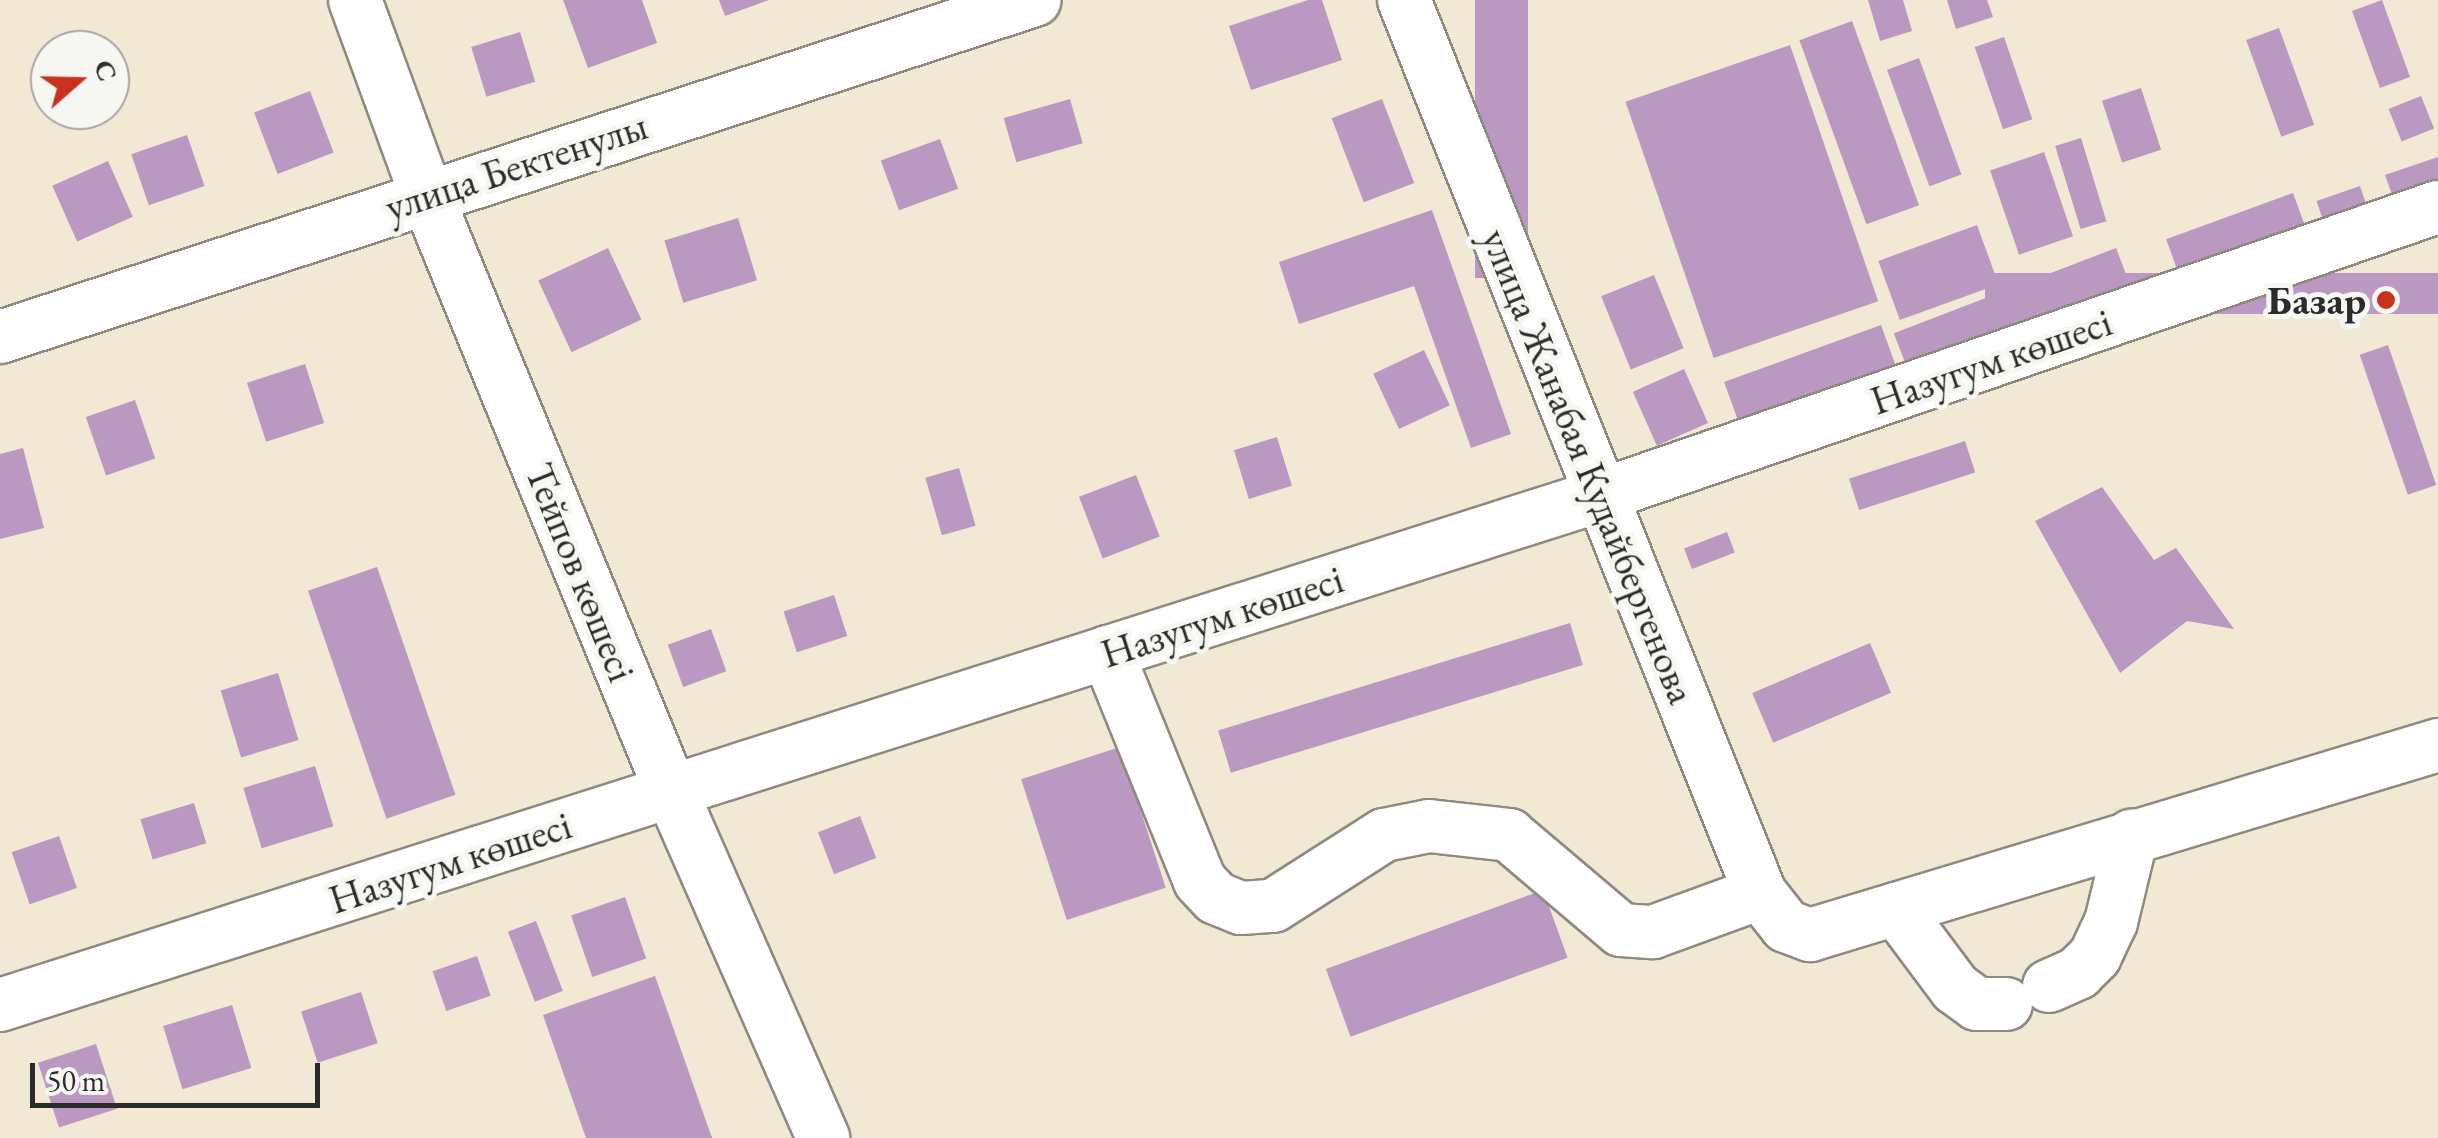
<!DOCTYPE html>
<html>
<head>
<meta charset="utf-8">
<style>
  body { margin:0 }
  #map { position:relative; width:2438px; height:1138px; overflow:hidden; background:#f1e9d4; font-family:"EB Garamond",serif }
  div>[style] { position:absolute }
  .building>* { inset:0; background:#ba98c1; transform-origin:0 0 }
  .roads { filter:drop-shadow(2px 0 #8e8a80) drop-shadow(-2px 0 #8e8a80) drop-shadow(0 2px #8e8a80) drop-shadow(0 -2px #8e8a80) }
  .minor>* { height:52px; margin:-26px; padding:0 26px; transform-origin:26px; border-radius:26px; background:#fff }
  .dots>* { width:28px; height:28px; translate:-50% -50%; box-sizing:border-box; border:5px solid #f6f6f2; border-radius:50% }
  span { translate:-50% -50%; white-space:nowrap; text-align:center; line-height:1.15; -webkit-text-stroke:10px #f6f6f2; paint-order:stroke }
  .street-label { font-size:40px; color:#2b2b2b }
  .poi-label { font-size:40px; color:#2b2b2b; font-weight:700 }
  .right { translate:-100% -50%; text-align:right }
  .north { position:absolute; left:30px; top:30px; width:100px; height:100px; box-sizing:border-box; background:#f6f6f2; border:2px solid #a5a5a2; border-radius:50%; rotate:70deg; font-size:28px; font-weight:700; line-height:40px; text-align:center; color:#2b2b2b }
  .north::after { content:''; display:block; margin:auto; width:35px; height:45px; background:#c8321e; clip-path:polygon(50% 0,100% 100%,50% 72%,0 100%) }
  .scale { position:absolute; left:30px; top:1063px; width:290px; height:45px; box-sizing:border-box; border:5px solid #2b2b2b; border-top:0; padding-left:12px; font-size:30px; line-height:35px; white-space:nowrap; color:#2b2b2b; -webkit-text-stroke:8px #f6f6f2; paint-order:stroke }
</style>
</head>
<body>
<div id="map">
  <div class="building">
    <i style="clip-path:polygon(563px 0,642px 0,657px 43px,588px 68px)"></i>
    <i style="clip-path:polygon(719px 0,769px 0,725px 16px)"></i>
    <i style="clip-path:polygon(1308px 0,1322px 0,1342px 60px,1251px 90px,1229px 26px)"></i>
    <i style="left:1475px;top:0;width:53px;height:278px"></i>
    <i style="clip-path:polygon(1868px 0,1903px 0,1912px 31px,1880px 41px)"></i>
    <i style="clip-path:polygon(1947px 0,1987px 0,1993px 17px,1956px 29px)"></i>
    <i style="left:2382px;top:0;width:82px;height:32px;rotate:70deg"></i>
    <i style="left:1852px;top:21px;width:196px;height:56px;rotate:70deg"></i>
    <i style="left:2279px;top:28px;width:103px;height:35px;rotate:70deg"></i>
    <i style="left:520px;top:32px;width:52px;height:51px;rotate:73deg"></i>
    <i style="left:2004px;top:37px;width:87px;height:31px;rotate:71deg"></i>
    <i style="left:1790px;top:45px;width:271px;height:174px;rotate:71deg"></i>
    <i style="left:1919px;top:58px;width:124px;height:34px;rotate:70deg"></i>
    <i style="left:2141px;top:88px;width:65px;height:41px;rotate:72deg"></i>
    <i style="left:310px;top:91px;width:66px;height:60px;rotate:69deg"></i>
    <i style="left:2421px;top:96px;width:35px;height:35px;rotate:68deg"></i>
    <i style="left:1070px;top:99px;width:46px;height:69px;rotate:74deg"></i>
    <i style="left:1382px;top:99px;width:90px;height:54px;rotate:69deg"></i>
    <i style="left:187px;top:135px;width:54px;height:59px;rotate:71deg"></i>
    <i style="left:2081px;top:138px;width:87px;height:27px;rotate:73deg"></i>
    <i style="left:940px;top:139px;width:53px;height:63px;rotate:70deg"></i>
    <i style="left:2044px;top:152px;width:89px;height:57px;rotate:71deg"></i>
    <i style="clip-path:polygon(2438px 157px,2438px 188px,2395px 203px,2385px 175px)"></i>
    <i style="left:108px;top:161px;width:61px;height:61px;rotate:66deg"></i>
    <i style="left:2360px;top:186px;width:24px;height:46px;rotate:71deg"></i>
    <i style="left:2293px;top:193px;width:38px;height:135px;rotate:70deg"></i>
    <i style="clip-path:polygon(1432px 210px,1511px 434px,1471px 448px,1414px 286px,1299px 324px,1279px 262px)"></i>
    <i style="left:738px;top:218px;width:65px;height:77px;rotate:73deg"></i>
    <i style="left:1977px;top:225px;width:63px;height:105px;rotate:70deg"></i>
    <i style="left:608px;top:248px;width:79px;height:77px;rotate:65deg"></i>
    <i style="left:2116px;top:248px;width:43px;height:238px;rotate:69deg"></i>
    <i style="left:2438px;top:273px;width:41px;height:453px;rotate:90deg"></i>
    <i style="left:1654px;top:275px;width:79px;height:57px;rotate:68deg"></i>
    <i style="left:1881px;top:325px;width:50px;height:167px;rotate:70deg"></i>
    <i style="left:2388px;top:345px;width:148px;height:30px;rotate:71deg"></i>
    <i style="left:1424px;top:350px;width:61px;height:56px;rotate:65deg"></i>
    <i style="left:305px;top:364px;width:62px;height:61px;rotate:72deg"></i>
    <i style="left:1684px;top:369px;width:59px;height:56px;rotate:66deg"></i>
    <i style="left:135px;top:400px;width:62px;height:52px;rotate:71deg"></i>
    <i style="left:1277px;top:437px;width:51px;height:45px;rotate:73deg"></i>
    <i style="left:1965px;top:441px;width:33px;height:122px;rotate:72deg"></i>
    <i style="clip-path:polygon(23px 448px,44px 528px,0 539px,0 454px)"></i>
    <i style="left:959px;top:468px;width:60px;height:35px;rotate:74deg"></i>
    <i style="left:1136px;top:475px;width:66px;height:61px;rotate:69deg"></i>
    <i style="clip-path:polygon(2102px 487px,2154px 560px,2176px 548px,2234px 629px,2187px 621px,2120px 673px,2035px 521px)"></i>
    <i style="left:1727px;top:532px;width:22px;height:46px;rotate:69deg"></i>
    <i style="left:377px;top:567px;width:241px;height:73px;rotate:71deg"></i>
    <i style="left:834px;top:595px;width:43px;height:53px;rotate:72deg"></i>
    <i style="left:1570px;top:623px;width:44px;height:368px;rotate:73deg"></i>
    <i style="left:711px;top:629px;width:45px;height:46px;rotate:70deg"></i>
    <i style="left:1870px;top:643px;width:54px;height:128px;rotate:67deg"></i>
    <i style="left:278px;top:673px;width:70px;height:60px;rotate:73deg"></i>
    <i style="left:1120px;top:747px;width:148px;height:104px;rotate:72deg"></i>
    <i style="left:315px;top:766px;width:63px;height:75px;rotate:73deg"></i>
    <i style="left:194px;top:803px;width:42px;height:56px;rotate:73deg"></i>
    <i style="left:860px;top:816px;width:45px;height:45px;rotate:69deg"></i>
    <i style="left:59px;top:836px;width:55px;height:50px;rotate:71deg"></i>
    <i style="left:1543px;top:890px;width:72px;height:231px;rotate:70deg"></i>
    <i style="left:625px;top:897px;width:65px;height:57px;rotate:71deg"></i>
    <i style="left:536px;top:921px;width:75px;height:30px;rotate:69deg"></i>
    <i style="left:477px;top:956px;width:42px;height:47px;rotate:71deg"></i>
    <i style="clip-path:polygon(655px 976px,712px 1138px,586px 1138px,543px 1015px)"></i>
    <i style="left:361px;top:992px;width:54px;height:63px;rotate:72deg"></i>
    <i style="left:232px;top:1005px;width:66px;height:72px;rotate:73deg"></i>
    <i style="left:96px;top:1044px;width:68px;height:61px;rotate:72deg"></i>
  </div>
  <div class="roads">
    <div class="minor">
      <i style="left:355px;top:0;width:207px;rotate:69.9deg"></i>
      <i style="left:426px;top:194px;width:645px;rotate:67.69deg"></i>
      <i style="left:671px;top:791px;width:379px;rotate:66.3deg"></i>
      <i style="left:1404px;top:0;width:961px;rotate:68.26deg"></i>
      <i style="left:1760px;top:893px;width:42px;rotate:51.8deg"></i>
      <i style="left:1786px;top:926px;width:26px;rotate:21deg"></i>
      <i style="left:1810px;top:935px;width:656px;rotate:-16.83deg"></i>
      <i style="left:0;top:337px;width:1088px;rotate:-18.04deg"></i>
      <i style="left:1107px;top:652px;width:247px;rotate:67.9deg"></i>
      <i style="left:1200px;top:881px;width:23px;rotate:47deg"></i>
      <i style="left:1216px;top:898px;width:27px;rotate:22deg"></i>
      <i style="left:1241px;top:908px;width:32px;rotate:-4deg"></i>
      <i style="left:1273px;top:906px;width:132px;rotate:-32.6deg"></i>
      <i style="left:1384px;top:835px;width:46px;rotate:-11.3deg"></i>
      <i style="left:1429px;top:826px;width:81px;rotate:6.4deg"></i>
      <i style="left:1509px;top:835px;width:147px;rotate:40.3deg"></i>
      <i style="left:1621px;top:930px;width:32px;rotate:4deg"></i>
      <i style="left:1653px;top:932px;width:114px;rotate:-20deg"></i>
      <i style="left:1896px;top:909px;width:99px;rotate:53.2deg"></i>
      <i style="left:1955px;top:988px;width:27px;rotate:36deg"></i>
      <i style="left:1977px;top:1004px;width:29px"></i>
      <i style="left:2049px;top:986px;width:32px;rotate:-24deg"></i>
      <i style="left:2078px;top:973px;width:24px;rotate:-45deg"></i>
      <i style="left:2095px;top:956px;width:38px;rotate:-65deg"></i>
      <i style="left:2111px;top:922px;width:89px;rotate:-76.4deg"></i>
      <i style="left:0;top:1005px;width:1678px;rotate:-17.66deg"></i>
      <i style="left:1599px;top:496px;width:887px;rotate:-19.01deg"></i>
    </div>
  </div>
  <div class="dots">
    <i style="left:2386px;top:300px;background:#c8321e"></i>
  </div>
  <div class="street-label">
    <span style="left:516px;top:166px;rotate:-18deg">улица Бектенулы</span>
    <span style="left:1991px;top:361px;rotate:-19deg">Назугум көшесі</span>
    <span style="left:1589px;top:466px;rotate:68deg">улица Жанабая Кудайбергенова</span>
    <span style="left:581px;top:572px;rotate:68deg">Тейпов көшесі</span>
    <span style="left:1222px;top:616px;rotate:-18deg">Назугум көшесі</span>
    <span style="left:450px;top:862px;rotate:-18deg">Назугум көшесі</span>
  </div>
  <div class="poi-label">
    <span class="right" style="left:2366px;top:300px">Базар</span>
  </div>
  <div class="north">С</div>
  <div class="scale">50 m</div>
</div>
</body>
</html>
